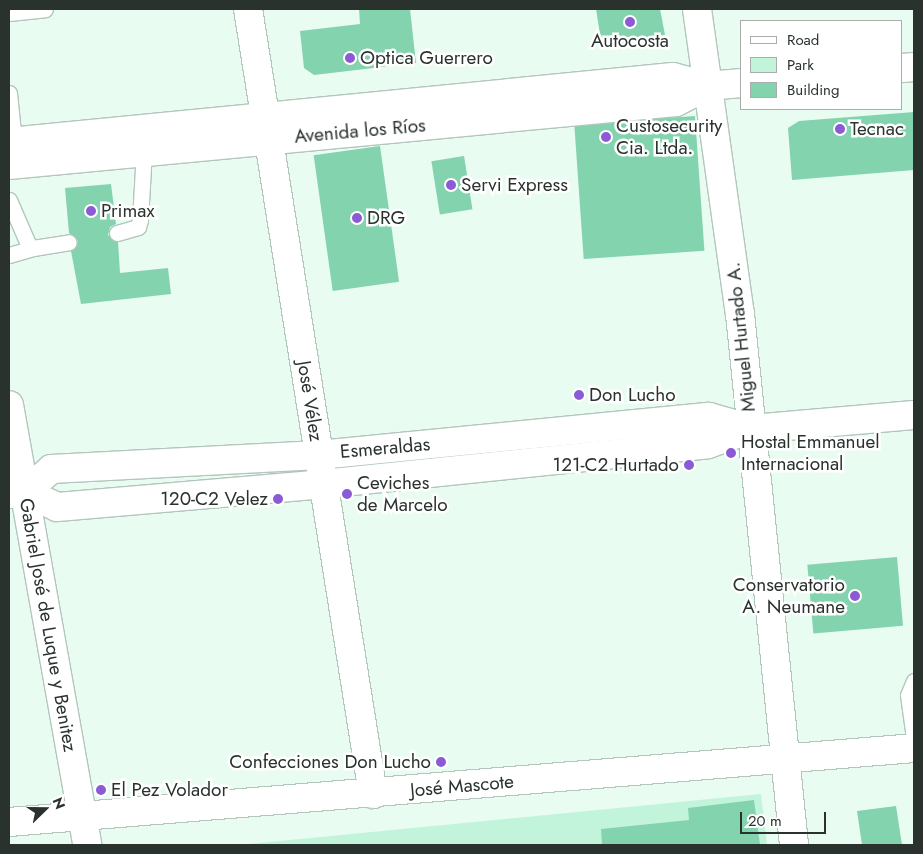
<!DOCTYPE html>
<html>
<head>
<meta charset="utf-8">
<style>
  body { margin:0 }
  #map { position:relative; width:923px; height:854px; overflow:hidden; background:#e8fcf1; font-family:Jost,sans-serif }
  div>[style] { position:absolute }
  .green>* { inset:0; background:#c2f4db }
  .building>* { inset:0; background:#83d3ae; transform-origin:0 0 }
  .roads { filter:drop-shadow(1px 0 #b3c6bc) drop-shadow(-1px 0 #b3c6bc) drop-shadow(0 1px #b3c6bc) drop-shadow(0 -1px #b3c6bc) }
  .lane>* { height:15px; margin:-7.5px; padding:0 7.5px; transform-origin:7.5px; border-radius:7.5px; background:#fff }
  .street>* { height:28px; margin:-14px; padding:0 14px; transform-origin:14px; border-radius:14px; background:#fff }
  .secondary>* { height:28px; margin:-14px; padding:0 14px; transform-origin:14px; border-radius:14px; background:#fff }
  .dots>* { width:14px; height:14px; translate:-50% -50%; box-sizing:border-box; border:2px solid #fff; border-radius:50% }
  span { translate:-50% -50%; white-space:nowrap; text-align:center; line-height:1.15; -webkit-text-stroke:5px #fff; paint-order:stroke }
  .poi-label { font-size:19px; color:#2a322e }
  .left { translate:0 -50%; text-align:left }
  .right { translate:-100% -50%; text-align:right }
  .street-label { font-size:19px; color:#2a322e }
  .frame { position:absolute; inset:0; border:10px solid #2a322e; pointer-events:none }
  .legend { position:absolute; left:740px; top:20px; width:162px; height:90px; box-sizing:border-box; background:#fff; border:1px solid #aaadab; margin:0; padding:6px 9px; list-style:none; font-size:15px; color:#2a322e }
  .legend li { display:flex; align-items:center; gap:10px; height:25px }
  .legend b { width:25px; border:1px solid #aaadab }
  .north { position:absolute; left:20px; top:784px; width:50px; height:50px; -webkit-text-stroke:4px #fff; paint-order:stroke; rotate:68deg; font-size:14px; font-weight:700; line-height:20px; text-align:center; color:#2a322e }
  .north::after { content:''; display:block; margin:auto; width:18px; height:22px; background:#2a322e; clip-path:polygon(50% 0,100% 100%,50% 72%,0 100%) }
  .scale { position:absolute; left:740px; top:812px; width:86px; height:22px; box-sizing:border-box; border:2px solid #2a322e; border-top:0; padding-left:6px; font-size:15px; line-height:18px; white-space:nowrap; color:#2a322e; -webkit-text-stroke:4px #fff; paint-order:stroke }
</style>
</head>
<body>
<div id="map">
  <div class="green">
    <i style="clip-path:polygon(761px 794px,767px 845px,238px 845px)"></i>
  </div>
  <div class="building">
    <i style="clip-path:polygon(359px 9px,410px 9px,416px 63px,314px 75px,304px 68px,300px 31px,360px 24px)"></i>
    <i style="clip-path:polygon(596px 9px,660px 9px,665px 35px,602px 47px)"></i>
    <i style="clip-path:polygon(914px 112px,914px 170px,792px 180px,788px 128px,799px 121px)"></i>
    <i style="left:695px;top:116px;width:135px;height:121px;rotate:86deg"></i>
    <i style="left:380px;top:146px;width:137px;height:67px;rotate:82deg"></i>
    <i style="left:464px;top:156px;width:54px;height:33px;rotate:81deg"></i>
    <i style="clip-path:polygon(111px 184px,116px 224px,110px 227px,108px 235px,118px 242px,120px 273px,168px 268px,171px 294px,81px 304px,71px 251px,78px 241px,69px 233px,65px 188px)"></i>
    <i style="left:897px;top:557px;width:69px;height:90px;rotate:85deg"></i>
    <i style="clip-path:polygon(754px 800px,760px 845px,602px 845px,601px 829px,689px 820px,688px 808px)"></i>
    <i style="clip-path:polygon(896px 806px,902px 845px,862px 845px,857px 811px)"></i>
  </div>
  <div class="roads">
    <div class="lane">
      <i style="left:9px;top:13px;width:36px;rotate:-6deg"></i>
      <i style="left:9px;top:93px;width:49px;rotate:84.2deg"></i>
      <i style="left:9px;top:200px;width:48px;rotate:66.6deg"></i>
      <i style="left:28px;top:244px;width:6px;rotate:39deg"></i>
      <i style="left:33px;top:248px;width:36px;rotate:-9deg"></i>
      <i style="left:117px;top:233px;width:22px;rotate:-16deg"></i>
      <i style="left:138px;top:227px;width:7px;rotate:-74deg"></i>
      <i style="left:140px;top:220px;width:69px;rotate:-86.7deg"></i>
      <i style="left:9px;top:255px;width:25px;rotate:-16deg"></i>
      <i style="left:914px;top:681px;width:15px;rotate:113deg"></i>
      <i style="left:908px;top:695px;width:43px;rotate:82.1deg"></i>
    </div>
    <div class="street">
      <i style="left:248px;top:9px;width:795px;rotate:80.95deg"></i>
      <i style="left:697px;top:9px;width:308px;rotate:82deg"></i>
      <i style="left:740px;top:314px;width:534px;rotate:84.19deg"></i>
      <i style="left:9px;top:405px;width:447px;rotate:79.9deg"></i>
      <i style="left:9px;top:822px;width:908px;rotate:-4.67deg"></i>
    </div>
    <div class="secondary">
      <i style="left:902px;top:68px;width:12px;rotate:-5deg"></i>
      <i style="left:9px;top:142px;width:667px;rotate:-5.59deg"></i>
      <i style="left:673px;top:77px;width:35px;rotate:15deg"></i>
      <i style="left:9px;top:165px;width:670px;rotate:-5.4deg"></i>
      <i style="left:676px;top:102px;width:35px;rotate:-27deg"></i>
      <i style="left:707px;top:86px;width:35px;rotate:-5deg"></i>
      <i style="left:25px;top:492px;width:35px;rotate:-41deg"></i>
      <i style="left:51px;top:469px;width:268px;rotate:-3deg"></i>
      <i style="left:319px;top:455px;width:392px;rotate:-5.6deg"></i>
      <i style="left:709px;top:417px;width:44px;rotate:15.9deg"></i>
      <i style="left:9px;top:494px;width:16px;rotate:-7deg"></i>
      <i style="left:25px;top:492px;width:35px;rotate:25deg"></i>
      <i style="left:57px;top:507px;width:267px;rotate:-4.9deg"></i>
      <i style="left:323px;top:484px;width:387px;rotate:-5.9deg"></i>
      <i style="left:708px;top:444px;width:46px;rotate:-19.2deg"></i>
      <i style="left:751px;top:429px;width:164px;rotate:-4.9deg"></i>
    </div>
  </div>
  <div class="dots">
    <i style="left:630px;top:22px;background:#8b5bd5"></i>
    <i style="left:350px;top:58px;background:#8b5bd5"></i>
    <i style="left:840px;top:129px;background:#8b5bd5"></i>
    <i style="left:606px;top:137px;background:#8b5bd5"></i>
    <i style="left:451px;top:185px;background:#8b5bd5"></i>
    <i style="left:91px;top:211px;background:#8b5bd5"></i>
    <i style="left:357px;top:218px;background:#8b5bd5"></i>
    <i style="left:579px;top:395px;background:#8b5bd5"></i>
    <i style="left:731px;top:453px;background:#8b5bd5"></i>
    <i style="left:689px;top:465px;background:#8b5bd5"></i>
    <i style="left:347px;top:494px;background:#8b5bd5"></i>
    <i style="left:278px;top:499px;background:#8b5bd5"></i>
    <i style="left:855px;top:596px;background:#8b5bd5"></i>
    <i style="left:441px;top:762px;background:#8b5bd5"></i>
    <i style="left:101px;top:790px;background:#8b5bd5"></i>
  </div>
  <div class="poi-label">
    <span style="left:630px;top:41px">Autocosta</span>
    <span class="left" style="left:360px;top:58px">Optica Guerrero</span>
    <span class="left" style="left:616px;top:137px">Custosecurity<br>Cia. Ltda.</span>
    <span class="left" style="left:850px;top:129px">Tecnac</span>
    <span class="left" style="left:461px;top:185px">Servi Express</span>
    <span class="left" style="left:101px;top:211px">Primax</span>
    <span class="left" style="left:367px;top:218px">DRG</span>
    <span class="left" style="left:589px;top:395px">Don Lucho</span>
    <span class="left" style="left:741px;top:453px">Hostal Emmanuel<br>Internacional</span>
    <span class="right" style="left:679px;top:465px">121-C2 Hurtado</span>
    <span class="left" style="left:357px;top:494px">Ceviches<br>de Marcelo</span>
    <span class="right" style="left:268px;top:499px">120-C2 Velez</span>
    <span class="right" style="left:845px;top:596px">Conservatorio<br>A. Neumane</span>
    <span class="right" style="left:431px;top:762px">Confecciones Don Lucho</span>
    <span class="left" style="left:111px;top:790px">El Pez Volador</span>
  </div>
  <div class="street-label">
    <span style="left:360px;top:131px;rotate:-5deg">Avenida los Ríos</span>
    <span style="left:741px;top:337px;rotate:-96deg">Miguel Hurtado A.</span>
    <span style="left:310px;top:401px;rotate:81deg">José Vélez</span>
    <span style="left:385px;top:448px;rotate:-5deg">Esmeraldas</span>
    <span style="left:48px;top:625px;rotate:80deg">Gabriel José de Luque y Benitez</span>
    <span style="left:462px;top:786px;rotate:-5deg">José Mascote</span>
  </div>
  <div class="frame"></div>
  <ul class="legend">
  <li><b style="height:6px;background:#fff"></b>Road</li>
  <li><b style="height:14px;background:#c2f4db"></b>Park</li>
  <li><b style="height:14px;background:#83d3ae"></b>Building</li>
  </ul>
  <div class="north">N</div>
  <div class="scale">20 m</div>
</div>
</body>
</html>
